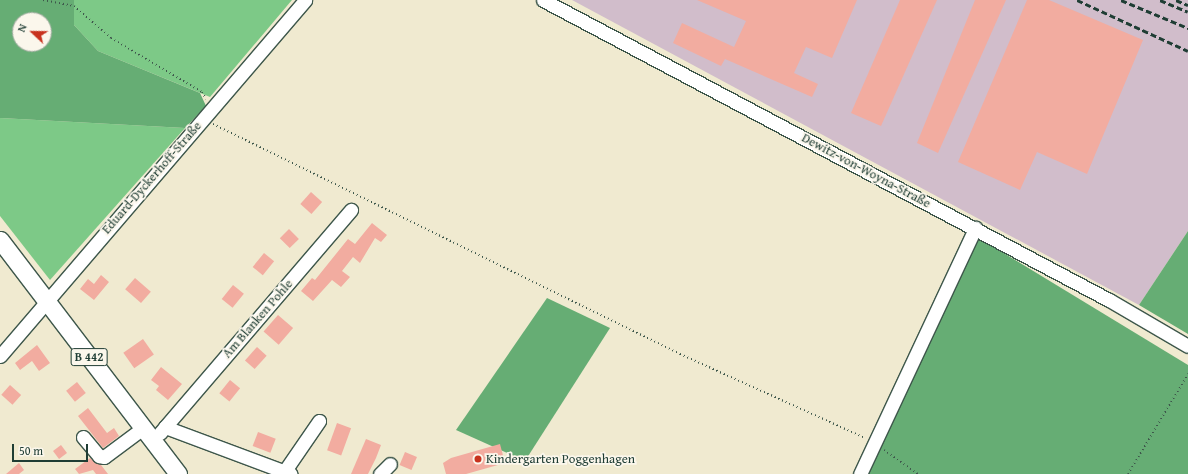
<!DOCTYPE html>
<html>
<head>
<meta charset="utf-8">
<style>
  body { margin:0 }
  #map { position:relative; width:1188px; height:474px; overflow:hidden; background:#f0ead0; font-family:"Gentium Book Plus",serif }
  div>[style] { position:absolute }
  .industrial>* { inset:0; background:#d1bdcb }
  .green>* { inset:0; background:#7dc987 }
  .forest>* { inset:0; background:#66ad74 }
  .building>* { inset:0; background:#f2aca0; transform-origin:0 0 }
  .path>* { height:2px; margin-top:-1px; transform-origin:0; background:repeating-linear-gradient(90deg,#3e574b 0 1px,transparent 0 4px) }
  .roads { filter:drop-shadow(1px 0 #3e574b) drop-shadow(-1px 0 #3e574b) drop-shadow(0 1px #3e574b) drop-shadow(0 -1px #3e574b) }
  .minor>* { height:13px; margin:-6.5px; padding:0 6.5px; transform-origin:6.5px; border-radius:6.5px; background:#fff }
  .major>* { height:17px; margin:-8.5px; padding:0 8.5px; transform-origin:8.5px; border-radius:8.5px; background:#fff }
  .rail>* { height:3px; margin-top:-1.5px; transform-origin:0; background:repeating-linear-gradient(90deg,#1f3d34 0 6px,transparent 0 9px) }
  .dots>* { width:11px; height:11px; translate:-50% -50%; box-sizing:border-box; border:2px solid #fbf7ec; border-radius:50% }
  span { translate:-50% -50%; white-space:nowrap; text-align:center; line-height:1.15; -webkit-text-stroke:3.5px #fbf7ec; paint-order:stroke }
  .shield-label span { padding:1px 3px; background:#fbf7ec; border:1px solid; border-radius:3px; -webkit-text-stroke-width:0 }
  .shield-label { font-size:12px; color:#1f3d34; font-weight:700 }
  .street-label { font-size:13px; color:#1f3d34 }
  .poi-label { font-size:13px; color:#1f3d34 }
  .left { translate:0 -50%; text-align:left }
  .north { position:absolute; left:12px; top:12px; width:40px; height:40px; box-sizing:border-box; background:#fbf7ec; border:1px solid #a3ada2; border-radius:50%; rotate:292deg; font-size:11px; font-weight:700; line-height:16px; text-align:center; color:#1f3d34 }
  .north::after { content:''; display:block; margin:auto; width:14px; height:18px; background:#c8321e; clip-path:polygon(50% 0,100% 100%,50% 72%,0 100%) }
  .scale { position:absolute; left:12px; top:444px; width:76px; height:18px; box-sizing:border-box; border:2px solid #1f3d34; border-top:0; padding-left:5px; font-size:12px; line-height:14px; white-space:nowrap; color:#1f3d34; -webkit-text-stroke:3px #fbf7ec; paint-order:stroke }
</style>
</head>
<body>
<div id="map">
  <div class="industrial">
    <i style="clip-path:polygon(572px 0,1188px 0,1188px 231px,1139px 305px)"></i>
  </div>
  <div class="green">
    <i style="clip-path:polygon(74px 0,292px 0,210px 97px,98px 51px,74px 25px)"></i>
    <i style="clip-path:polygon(0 118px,185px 128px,50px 280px,0 216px)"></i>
  </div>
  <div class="forest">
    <i style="clip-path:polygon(evenodd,0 0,74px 0,74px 25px,98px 51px,200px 93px,206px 106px,185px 128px,0 118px,0 0,20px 20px,44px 20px,44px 44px,20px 44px,20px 20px)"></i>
    <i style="clip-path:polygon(1188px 231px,1188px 334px,1139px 305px)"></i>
    <i style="clip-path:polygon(974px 235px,1188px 365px,1188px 474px,867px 474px)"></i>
    <i style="clip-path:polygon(547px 298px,610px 328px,525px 461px,456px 430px)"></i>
  </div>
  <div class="building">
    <i style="clip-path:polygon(697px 0,857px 0,832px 58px,806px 47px,794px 73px,818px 84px,812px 97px,725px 59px,721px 66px,673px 43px,682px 23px,734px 47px,746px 21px)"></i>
    <i style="clip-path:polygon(900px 0,937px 0,881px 126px,851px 113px)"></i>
    <i style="clip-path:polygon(975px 0,1006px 0,938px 153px,917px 143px)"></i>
    <i style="clip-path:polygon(1027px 0,1049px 0,1143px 40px,1087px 174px,1037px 152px,1020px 190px,958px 162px)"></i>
    <i style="left:311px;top:192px;width:15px;height:16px;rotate:42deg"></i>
    <i style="clip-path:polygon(372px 223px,387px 235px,381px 242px,375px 238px,360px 263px,353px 257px,342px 271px,350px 277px,341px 287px,332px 280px,313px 301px,301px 291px,312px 278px,315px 280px,348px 239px,355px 244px)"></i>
    <i style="left:289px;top:229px;width:14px;height:13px;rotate:45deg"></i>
    <i style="left:264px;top:253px;width:13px;height:18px;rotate:39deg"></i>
    <i style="clip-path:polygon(101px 275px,109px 282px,94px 300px,80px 289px,88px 279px,94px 284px)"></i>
    <i style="left:135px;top:278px;width:21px;height:15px;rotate:41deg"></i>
    <i style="left:233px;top:285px;width:14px;height:18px;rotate:39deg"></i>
    <i style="left:278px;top:315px;width:20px;height:22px;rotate:41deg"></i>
    <i style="left:143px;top:339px;width:19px;height:24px;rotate:55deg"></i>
    <i style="clip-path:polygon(37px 345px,50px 363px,39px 371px,32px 361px,20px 370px,15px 363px)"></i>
    <i style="left:257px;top:347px;width:13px;height:18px;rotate:42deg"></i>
    <i style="clip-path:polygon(161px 367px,182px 384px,168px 400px,156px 390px,159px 386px,151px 380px)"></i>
    <i style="left:230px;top:380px;width:13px;height:17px;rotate:39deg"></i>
    <i style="left:77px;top:382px;width:14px;height:14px;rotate:51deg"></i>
    <i style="left:10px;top:385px;width:15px;height:13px;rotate:42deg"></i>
    <i style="clip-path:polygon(88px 408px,107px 433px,114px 428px,119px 436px,103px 448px,78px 416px)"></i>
    <i style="left:337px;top:423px;width:15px;height:29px;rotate:20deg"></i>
    <i style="left:258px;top:432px;width:19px;height:15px;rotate:21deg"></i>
    <i style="clip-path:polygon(366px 439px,381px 445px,376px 458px,368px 474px,351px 474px)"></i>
    <i style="clip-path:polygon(500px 444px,505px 463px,466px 474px,446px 474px,443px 463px,451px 458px)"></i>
    <i style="left:61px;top:445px;width:10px;height:10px;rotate:53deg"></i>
    <i style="left:405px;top:452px;width:13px;height:14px;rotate:23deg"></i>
    <i style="clip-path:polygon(90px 458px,101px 465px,108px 474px,96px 474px,93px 470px,79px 474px,75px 469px)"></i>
    <i style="clip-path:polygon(19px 463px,24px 470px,19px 474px,6px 474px)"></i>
  </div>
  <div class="path">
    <i style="left:43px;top:0;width:32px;rotate:11deg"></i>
    <i style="left:74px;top:6px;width:49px;rotate:40.9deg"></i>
    <i style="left:111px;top:38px;width:106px;rotate:30.7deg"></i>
    <i style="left:202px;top:92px;width:8px;rotate:60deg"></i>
    <i style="left:213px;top:124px;width:521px;rotate:26.22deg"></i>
    <i style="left:680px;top:354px;width:203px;rotate:24.4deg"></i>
    <i style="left:884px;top:450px;width:42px;rotate:35.2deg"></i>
    <i style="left:1128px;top:474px;width:117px;rotate:-59deg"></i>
  </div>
  <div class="roads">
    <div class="minor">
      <i style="left:543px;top:0;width:641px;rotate:27.93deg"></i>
      <i style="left:1109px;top:300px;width:91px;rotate:30.2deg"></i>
      <i style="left:0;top:356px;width:469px;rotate:-49.4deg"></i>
      <i style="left:165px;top:427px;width:286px;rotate:-49.4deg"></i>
      <i style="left:160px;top:433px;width:8px;rotate:-50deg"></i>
      <i style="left:165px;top:427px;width:134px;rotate:20.5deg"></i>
      <i style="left:83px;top:437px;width:25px;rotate:50deg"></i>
      <i style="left:99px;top:456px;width:5px;rotate:11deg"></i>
      <i style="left:104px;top:457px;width:49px;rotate:-36.6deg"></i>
      <i style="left:284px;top:472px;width:62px;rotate:-55.5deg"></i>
      <i style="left:380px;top:474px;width:14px;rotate:-45deg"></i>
      <i style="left:860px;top:474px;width:272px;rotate:-64.9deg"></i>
    </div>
    <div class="major">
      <i style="left:0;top:240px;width:294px;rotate:52.7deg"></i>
    </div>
  </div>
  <div class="rail">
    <i style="left:1077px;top:0;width:122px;rotate:24.7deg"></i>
    <i style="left:1121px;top:0;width:73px;rotate:22.7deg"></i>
    <i style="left:1160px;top:0;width:30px;rotate:23deg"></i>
    <i style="left:1176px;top:0;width:13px;rotate:23deg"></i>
  </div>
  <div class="dots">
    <i style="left:478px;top:459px;background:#c8321e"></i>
  </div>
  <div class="shield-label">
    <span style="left:89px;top:357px">B 442</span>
  </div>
  <div class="street-label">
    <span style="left:866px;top:171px;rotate:28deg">Dewitz-von-Woyna-Straße</span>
    <span style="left:152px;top:178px;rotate:-49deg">Eduard-Dyckerhoff-Straße</span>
    <span style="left:258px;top:319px;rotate:-49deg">Am Blanken Pohle</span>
  </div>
  <div class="poi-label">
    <span class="left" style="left:486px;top:459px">Kindergarten Poggenhagen</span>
  </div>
  <div class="north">N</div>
  <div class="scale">50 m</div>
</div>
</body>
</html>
